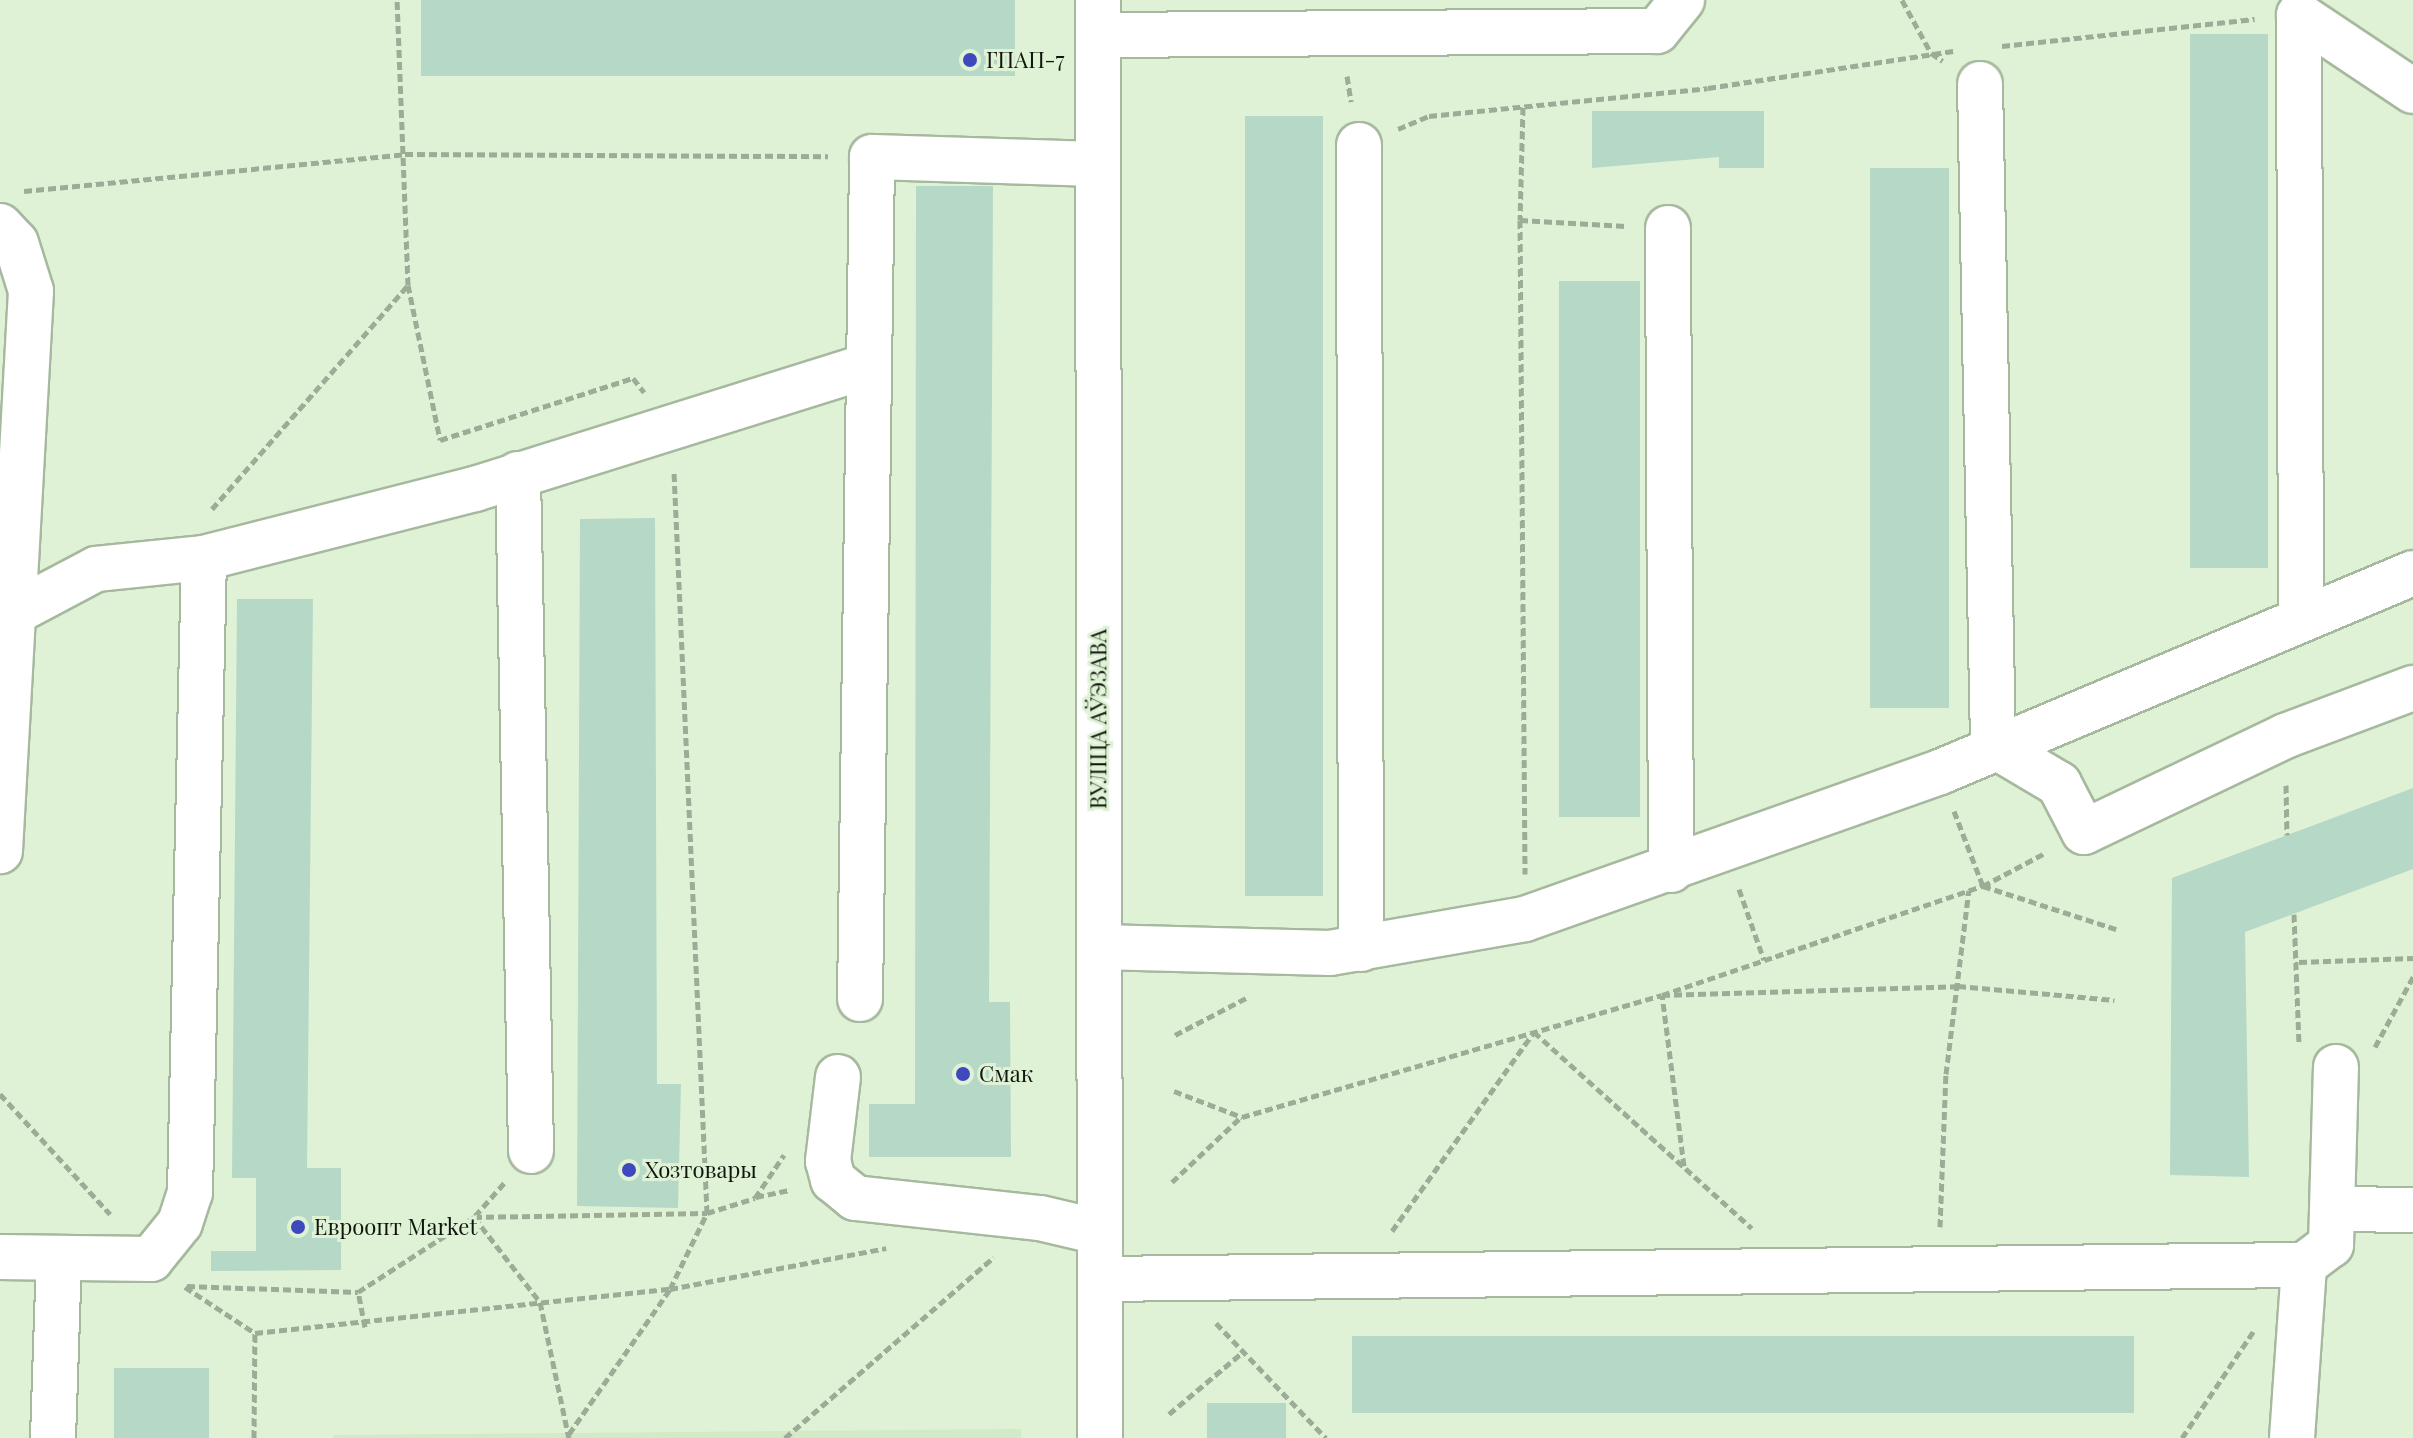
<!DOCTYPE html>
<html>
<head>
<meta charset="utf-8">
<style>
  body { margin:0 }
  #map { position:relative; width:2413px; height:1438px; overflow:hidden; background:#dff2d6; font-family:"Playfair Display",serif }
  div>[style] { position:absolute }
  .built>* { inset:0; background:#d2eac7 }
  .building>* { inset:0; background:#b6d8c7; transform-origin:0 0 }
  .path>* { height:5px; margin-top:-2.5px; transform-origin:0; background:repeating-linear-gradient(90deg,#9dac96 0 8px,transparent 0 12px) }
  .roads { filter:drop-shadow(2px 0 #a6b99e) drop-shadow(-2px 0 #a6b99e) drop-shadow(0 2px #a6b99e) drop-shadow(0 -2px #a6b99e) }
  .minor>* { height:44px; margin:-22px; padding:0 22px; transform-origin:22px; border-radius:22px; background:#fff }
  .dots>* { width:22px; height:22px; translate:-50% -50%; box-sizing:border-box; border:4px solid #dff2d6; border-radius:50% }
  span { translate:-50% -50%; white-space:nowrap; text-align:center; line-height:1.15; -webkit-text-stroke:6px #dff2d6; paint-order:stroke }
  .poi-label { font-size:22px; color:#10160d }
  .left { translate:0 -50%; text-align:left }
  .street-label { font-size:22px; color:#10160d }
</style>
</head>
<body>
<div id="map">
  <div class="built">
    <i style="clip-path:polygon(1021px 1429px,1021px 1438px,333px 1438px,334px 1435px)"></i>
  </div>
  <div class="building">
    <i style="left:421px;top:0;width:594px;height:76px"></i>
    <i style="left:2190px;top:34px;width:78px;height:534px"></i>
    <i style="clip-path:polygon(1592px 111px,1764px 111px,1764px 168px,1719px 168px,1719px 157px,1592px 168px)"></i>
    <i style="left:1245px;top:116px;width:78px;height:780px"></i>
    <i style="left:1870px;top:168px;width:79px;height:540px"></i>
    <i style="clip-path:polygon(916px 186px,993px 186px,989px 1002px,1010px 1002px,1011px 1157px,869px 1157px,869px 1104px,915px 1104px)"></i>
    <i style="left:1559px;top:281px;width:81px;height:536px"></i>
    <i style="clip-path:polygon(655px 518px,657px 1084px,681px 1084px,678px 1208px,577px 1206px,580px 519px)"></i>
    <i style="clip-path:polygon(237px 599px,313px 599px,307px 1168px,341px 1168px,341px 1270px,211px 1271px,211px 1251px,256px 1251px,256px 1178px,232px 1178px)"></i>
    <i style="clip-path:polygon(2413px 788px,2413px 869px,2245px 932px,2249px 1177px,2170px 1175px,2172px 878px)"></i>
    <i style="left:1352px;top:1336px;width:782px;height:77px"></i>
    <i style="left:114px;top:1368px;width:95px;height:70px"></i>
    <i style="left:1207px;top:1403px;width:79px;height:35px"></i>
  </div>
  <div class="path">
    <i style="left:1902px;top:0;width:60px;rotate:61.3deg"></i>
    <i style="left:1931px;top:53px;width:14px;rotate:34deg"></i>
    <i style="left:2002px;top:46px;width:254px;rotate:-6.1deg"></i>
    <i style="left:1347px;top:76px;width:26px;rotate:81deg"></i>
    <i style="left:1523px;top:107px;width:113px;rotate:91.5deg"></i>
    <i style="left:1520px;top:220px;width:106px;rotate:3.2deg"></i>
    <i style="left:1398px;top:129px;width:34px;rotate:-23deg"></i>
    <i style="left:1429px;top:116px;width:280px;rotate:-5.7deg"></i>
    <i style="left:1708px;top:88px;width:248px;rotate:-8.6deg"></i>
    <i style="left:24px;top:191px;width:383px;rotate:-5.5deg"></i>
    <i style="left:405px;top:154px;width:423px;rotate:0.3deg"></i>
    <i style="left:1520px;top:220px;width:654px;rotate:89.56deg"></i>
    <i style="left:408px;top:285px;width:158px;rotate:78.3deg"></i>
    <i style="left:440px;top:440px;width:203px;rotate:-17.8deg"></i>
    <i style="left:633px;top:378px;width:18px;rotate:52deg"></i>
    <i style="left:212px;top:509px;width:298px;rotate:-48.8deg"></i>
    <i style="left:408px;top:285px;width:285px;rotate:-92.2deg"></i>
    <i style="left:2286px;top:785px;width:50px;rotate:88.9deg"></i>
    <i style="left:1954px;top:811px;width:80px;rotate:68.9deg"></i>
    <i style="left:1983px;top:886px;width:140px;rotate:17.9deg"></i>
    <i style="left:1739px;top:889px;width:75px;rotate:70.6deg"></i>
    <i style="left:2294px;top:914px;width:130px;rotate:87.8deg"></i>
    <i style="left:2299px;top:962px;width:114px;rotate:-2deg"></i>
    <i style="left:1175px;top:1035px;width:82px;rotate:-27.5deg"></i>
    <i style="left:2375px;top:1047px;width:80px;rotate:-61.5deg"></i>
    <i style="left:1174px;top:1091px;width:73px;rotate:20.9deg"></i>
    <i style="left:1242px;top:1117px;width:437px;rotate:-16.2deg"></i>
    <i style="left:1662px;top:995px;width:339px;rotate:-18.8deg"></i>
    <i style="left:1983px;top:886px;width:70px;rotate:-28deg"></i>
    <i style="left:0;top:1094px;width:163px;rotate:47.5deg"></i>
    <i style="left:1684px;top:1166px;width:172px;rotate:-97.3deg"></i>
    <i style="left:1662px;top:995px;width:296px;rotate:-1.7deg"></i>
    <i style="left:1958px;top:986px;width:157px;rotate:5.1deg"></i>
    <i style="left:1172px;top:1182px;width:95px;rotate:-43.3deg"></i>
    <i style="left:756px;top:1197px;width:34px;rotate:-12deg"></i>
    <i style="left:475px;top:1216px;width:45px;rotate:-48.6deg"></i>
    <i style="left:474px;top:1217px;width:233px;rotate:-1deg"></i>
    <i style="left:707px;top:1213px;width:50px;rotate:-17.4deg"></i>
    <i style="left:755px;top:1198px;width:52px;rotate:-56deg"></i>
    <i style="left:1940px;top:1227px;width:153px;rotate:-87.8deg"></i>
    <i style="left:1946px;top:1074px;width:185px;rotate:-82.9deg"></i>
    <i style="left:1392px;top:1231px;width:244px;rotate:-54.5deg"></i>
    <i style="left:1534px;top:1032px;width:293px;rotate:42deg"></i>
    <i style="left:187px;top:1286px;width:171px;rotate:2deg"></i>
    <i style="left:185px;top:1287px;width:84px;rotate:33.3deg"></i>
    <i style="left:255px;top:1333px;width:417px;rotate:-6.1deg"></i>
    <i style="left:670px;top:1289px;width:220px;rotate:-10.7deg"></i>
    <i style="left:1216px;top:1323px;width:159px;rotate:46.3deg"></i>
    <i style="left:365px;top:1327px;width:36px;rotate:-101deg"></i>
    <i style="left:358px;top:1292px;width:138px;rotate:-32.9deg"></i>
    <i style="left:474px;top:1217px;width:108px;rotate:52.2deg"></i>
    <i style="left:540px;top:1302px;width:139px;rotate:78deg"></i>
    <i style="left:1169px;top:1414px;width:98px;rotate:-40deg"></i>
    <i style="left:569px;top:1434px;width:177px;rotate:-55.1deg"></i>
    <i style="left:670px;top:1289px;width:85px;rotate:-64deg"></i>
    <i style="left:707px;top:1213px;width:741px;rotate:-92.55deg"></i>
    <i style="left:254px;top:1438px;width:105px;rotate:-89.5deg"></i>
    <i style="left:785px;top:1438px;width:276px;rotate:-40.9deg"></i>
    <i style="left:2182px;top:1438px;width:131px;rotate:-56.2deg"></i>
  </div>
  <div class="roads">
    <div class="minor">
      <i style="left:1098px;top:0;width:1438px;rotate:89.92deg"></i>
      <i style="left:2299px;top:15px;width:601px;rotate:89.81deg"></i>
      <i style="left:2299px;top:15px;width:137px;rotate:33.7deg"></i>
      <i style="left:1098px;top:35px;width:559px;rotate:-0.41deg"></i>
      <i style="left:1657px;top:31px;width:40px;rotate:-51deg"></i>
      <i style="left:1980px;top:84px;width:661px;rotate:88.87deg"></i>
      <i style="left:1993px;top:745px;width:77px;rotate:30.6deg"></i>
      <i style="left:2059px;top:784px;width:54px;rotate:62.5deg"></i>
      <i style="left:2084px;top:832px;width:223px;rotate:-25.5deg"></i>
      <i style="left:2285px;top:736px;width:137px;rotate:-20.6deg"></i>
      <i style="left:1359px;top:145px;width:804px;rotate:89.86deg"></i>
      <i style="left:0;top:226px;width:23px;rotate:47deg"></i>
      <i style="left:16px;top:243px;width:50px;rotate:72.6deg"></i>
      <i style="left:31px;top:291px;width:561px;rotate:93.17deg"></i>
      <i style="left:1668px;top:228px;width:642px;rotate:89.73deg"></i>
      <i style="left:518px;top:474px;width:677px;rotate:88.9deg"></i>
      <i style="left:11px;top:614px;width:96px;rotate:-27.9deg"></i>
      <i style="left:96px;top:569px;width:109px;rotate:-5.8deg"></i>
      <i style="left:204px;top:558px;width:280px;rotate:-14.3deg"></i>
      <i style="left:475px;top:489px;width:412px;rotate:-17.4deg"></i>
      <i style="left:1099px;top:947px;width:231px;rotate:1.5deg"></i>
      <i style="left:1330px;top:953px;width:198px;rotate:-9.9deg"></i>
      <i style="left:1525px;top:919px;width:440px;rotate:-19.5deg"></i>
      <i style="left:1940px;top:772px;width:513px;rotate:-22.82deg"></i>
      <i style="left:860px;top:999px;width:842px;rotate:-89.18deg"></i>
      <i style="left:872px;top:157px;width:226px;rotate:1.8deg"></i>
      <i style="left:838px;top:1077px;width:85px;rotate:96.8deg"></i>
      <i style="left:828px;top:1161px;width:20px;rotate:75deg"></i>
      <i style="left:833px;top:1180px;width:28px;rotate:39deg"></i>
      <i style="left:855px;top:1198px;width:186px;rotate:6.2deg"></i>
      <i style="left:1040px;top:1218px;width:61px;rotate:13.3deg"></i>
      <i style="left:2334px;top:1209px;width:79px;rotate:0.7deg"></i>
      <i style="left:0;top:1257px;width:151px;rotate:0.8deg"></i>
      <i style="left:151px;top:1259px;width:46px;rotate:-51.1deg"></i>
      <i style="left:180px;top:1223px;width:32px;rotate:-72deg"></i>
      <i style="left:190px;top:1193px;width:635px;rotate:-88.74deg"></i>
      <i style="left:1101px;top:1279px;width:1203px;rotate:-0.67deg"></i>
      <i style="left:2304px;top:1265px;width:34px;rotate:-37deg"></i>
      <i style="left:2331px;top:1245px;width:178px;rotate:-88.4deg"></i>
      <i style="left:53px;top:1438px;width:177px;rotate:-88.1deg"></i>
      <i style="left:2292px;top:1438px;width:173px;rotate:-86deg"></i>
    </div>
  </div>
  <div class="dots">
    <i style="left:970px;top:60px;background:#3d49bd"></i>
    <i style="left:963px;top:1074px;background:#3d49bd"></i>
    <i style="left:629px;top:1170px;background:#3d49bd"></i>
    <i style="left:298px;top:1227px;background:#3d49bd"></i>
  </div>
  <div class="poi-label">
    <span class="left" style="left:986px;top:60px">ГПАП-7</span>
    <span class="left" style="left:979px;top:1074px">Смак</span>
    <span class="left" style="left:645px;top:1170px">Хозтовары</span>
    <span class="left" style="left:314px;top:1227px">Евроопт Market</span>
  </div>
  <div class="street-label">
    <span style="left:1098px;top:719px;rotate:-90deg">ВУЛІЦА АЎЭЗАВА</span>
  </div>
</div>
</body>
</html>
